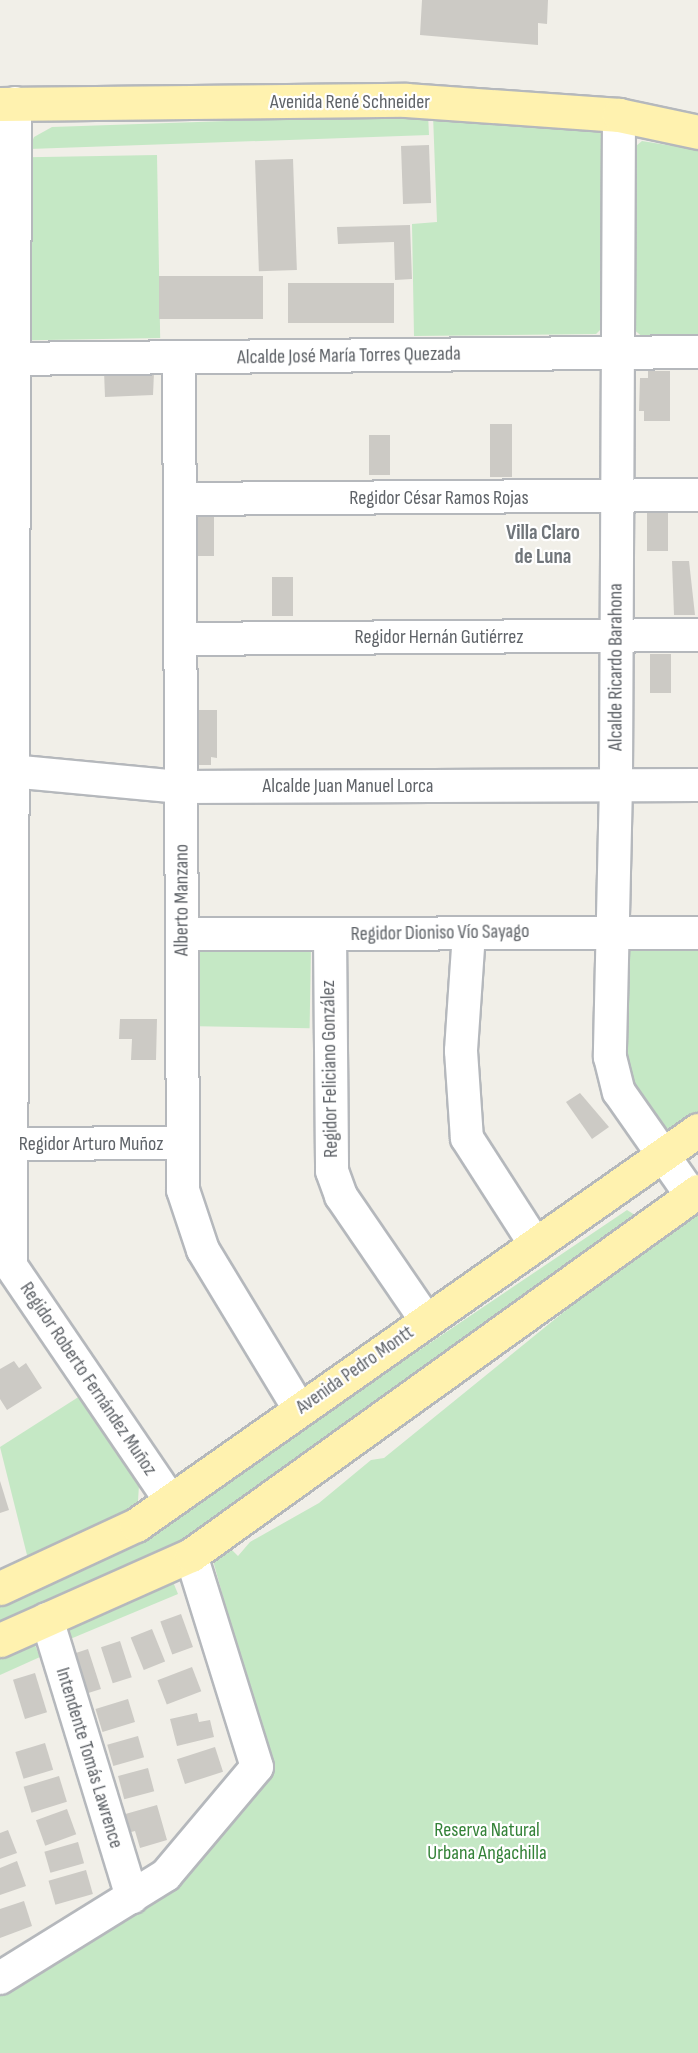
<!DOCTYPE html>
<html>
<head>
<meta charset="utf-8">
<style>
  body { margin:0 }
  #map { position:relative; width:698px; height:2053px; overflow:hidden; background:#f1efe8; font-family:"Sofia Sans Condensed",sans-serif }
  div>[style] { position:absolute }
  .green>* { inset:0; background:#c5e8c5; transform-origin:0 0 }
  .building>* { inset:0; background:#cccac5; transform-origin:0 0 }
  .roads { filter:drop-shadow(2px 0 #b5b8bc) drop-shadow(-2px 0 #b5b8bc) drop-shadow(0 2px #b5b8bc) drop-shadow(0 -2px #b5b8bc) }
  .minor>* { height:32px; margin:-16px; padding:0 16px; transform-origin:16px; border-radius:16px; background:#fff }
  .major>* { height:33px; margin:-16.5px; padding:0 16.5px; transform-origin:16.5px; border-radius:16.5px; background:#fff2af }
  span { translate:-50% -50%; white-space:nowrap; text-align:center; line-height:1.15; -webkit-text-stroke:4.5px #fff; paint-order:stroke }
  .street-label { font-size:20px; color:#5f6368 }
  .park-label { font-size:20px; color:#348238 }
  .neighbourhood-label { font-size:21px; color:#70757a; font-weight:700 }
</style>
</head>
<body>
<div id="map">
  <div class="green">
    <i style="clip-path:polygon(428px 114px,429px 135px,29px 149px,34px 137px,52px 127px)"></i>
    <i style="clip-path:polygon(433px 115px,597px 122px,609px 144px,609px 321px,596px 334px,414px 336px,412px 224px,437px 222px)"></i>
    <i style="clip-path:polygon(642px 141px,698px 150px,698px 341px,645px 339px,631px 327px,629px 152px)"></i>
    <i style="left:157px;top:155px;width:183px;height:129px;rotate:89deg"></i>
    <i style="clip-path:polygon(622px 939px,698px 939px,698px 1114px,675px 1130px,657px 1127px,625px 1076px)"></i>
    <i style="left:186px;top:946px;width:125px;height:80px;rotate:1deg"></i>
    <i style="clip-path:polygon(698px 1203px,698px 2053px,0 2053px,0 1990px,109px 1923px,270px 1766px,212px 1557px,228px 1546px,238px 1556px,250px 1542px,319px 1503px,371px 1460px,384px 1458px)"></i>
    <i style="clip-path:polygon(627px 1210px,638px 1217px,180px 1547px,0 1625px,0 1601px,150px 1532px)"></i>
    <i style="clip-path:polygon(80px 1396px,139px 1485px,138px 1501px,123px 1518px,28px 1559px,0 1447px)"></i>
    <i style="clip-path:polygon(171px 1577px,178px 1594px,63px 1642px,60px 1629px)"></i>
    <i style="clip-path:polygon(32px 1638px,40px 1657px,0 1675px,0 1653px)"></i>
  </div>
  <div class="building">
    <i style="clip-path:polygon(422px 0,548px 0,547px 24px,538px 23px,538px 45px,420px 35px)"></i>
    <i style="left:429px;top:145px;width:58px;height:28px;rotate:88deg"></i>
    <i style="left:293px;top:159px;width:111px;height:38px;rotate:88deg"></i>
    <i style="clip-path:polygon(410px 225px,412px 279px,395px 280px,394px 242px,338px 244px,337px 227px)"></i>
    <i style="left:263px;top:276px;width:43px;height:104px;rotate:90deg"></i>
    <i style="left:288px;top:283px;width:106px;height:40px"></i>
    <i style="clip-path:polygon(104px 371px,154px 372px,153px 395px,105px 397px)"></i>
    <i style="clip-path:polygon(648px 371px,670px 371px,670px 421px,644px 421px,644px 411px,639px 411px,640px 378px,648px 378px)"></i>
    <i style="left:490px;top:424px;width:22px;height:53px"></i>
    <i style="left:369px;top:435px;width:21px;height:40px"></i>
    <i style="left:647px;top:513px;width:21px;height:38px"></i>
    <i style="left:194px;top:516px;width:20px;height:40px"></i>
    <i style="clip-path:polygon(672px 561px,689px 561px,695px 615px,674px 615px)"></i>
    <i style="left:272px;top:577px;width:21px;height:39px"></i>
    <i style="left:650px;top:654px;width:21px;height:39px"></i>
    <i style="clip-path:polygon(189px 710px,217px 710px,217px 758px,211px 757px,211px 765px,188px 765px)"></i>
    <i style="clip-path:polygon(120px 1019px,157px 1019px,156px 1060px,131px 1060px,132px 1039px,119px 1039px)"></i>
    <i style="clip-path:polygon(580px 1093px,609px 1127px,592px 1139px,566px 1102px)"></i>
    <i style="clip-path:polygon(14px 1361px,19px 1368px,26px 1363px,42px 1388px,7px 1410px,0 1399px,0 1369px)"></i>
    <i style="clip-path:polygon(0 1481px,9px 1510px,0 1513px)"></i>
    <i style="left:181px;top:1614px;width:35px;height:22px;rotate:70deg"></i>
    <i style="left:152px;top:1629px;width:35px;height:23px;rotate:68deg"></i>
    <i style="left:120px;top:1641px;width:38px;height:20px;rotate:72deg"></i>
    <i style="left:88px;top:1649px;width:42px;height:20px;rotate:72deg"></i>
    <i style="left:192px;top:1667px;width:26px;height:37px;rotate:69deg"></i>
    <i style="left:35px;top:1673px;width:41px;height:23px;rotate:73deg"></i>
    <i style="left:128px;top:1699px;width:24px;height:34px;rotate:73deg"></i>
    <i style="clip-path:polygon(197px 1713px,199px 1722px,210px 1720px,214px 1737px,177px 1746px,170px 1719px)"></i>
    <i style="left:138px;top:1736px;width:22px;height:32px;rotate:74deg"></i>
    <i style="left:45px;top:1743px;width:28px;height:31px;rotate:73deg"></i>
    <i style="left:215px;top:1747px;width:26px;height:40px;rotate:72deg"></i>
    <i style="left:148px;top:1768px;width:24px;height:31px;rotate:75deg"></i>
    <i style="left:59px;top:1776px;width:27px;height:37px;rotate:73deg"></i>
    <i style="clip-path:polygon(157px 1805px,167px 1840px,140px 1848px,135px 1831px,127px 1833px,122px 1815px)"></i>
    <i style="left:67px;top:1809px;width:27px;height:33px;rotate:70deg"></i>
    <i style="clip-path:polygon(8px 1830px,17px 1853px,0 1859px,0 1833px)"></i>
    <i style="left:78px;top:1842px;width:22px;height:35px;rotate:74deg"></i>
    <i style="clip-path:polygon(17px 1861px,26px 1886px,0 1895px,0 1868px)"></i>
    <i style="left:86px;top:1870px;width:25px;height:39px;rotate:74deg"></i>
    <i style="clip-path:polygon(24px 1901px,32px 1926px,0 1938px,0 1909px)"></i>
  </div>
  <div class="roads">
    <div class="minor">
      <i style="left:15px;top:103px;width:1163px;rotate:90.2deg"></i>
      <i style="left:11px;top:1266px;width:283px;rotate:55.8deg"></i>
      <i style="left:619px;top:115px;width:669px;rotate:90.26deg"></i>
      <i style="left:616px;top:784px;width:273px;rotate:91.3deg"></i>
      <i style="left:610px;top:1057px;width:36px;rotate:76deg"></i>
      <i style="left:619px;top:1092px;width:126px;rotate:55deg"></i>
      <i style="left:0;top:359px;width:698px;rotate:-0.57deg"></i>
      <i style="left:179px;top:359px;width:831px;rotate:89.72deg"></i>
      <i style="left:183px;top:1190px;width:63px;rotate:71.6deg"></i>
      <i style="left:203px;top:1250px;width:187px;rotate:58.8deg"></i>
      <i style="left:180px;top:499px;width:518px;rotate:-0.44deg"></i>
      <i style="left:180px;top:639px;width:518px;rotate:-0.44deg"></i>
      <i style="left:0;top:770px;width:182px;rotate:5.4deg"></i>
      <i style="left:181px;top:787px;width:517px;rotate:-0.22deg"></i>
      <i style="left:469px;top:933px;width:118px;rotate:93.9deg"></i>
      <i style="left:461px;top:1051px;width:87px;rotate:86.1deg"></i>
      <i style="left:467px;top:1138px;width:126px;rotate:57.3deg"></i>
      <i style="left:182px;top:934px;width:516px;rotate:-0.11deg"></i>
      <i style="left:330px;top:934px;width:237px;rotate:89.5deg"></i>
      <i style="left:332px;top:1171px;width:27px;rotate:70deg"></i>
      <i style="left:341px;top:1196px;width:150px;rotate:55.6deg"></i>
      <i style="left:0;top:1144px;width:183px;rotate:-0.3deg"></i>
      <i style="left:47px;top:1619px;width:291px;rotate:73deg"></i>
      <i style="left:0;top:1978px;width:195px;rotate:-31.8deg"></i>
      <i style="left:166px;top:1875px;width:141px;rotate:-49.9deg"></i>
      <i style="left:257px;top:1767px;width:222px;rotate:-107.3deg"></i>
    </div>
    <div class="major">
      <i style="left:0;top:104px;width:406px;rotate:-0.6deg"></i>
      <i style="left:406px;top:100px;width:214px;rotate:4deg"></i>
      <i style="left:619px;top:115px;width:81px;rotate:12.1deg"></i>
      <i style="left:0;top:1588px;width:150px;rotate:-24.9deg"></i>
      <i style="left:136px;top:1525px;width:687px;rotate:-35.1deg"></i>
      <i style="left:0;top:1640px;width:209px;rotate:-24deg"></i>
      <i style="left:191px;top:1555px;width:624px;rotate:-35.68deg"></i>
    </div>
  </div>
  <div class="street-label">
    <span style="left:350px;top:102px">Avenida René Schneider</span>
    <span style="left:349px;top:356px;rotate:-1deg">Alcalde José María Torres Quezada</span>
    <span style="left:439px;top:498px">Regidor César Ramos Rojas</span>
    <span style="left:439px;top:637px">Regidor Hernán Gutiérrez</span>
    <span style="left:616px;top:667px;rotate:-90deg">Alcalde Ricardo Barahona</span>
    <span style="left:348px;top:786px">Alcalde Juan Manuel Lorca</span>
    <span style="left:182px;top:900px;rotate:-90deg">Alberto Manzano</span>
    <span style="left:440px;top:933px;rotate:-1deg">Regidor Dioniso Vío Sayago</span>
    <span style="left:330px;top:1069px;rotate:-91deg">Regidor Feliciano González</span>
    <span style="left:91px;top:1144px">Regidor Arturo Muñoz</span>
    <span style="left:355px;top:1370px;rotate:-35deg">Avenida Pedro Montt</span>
    <span style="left:88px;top:1379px;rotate:56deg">Regidor Roberto Fernández Muñoz</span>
    <span style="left:89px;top:1758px;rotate:73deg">Intendente Tomás Lawrence</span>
  </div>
  <div class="park-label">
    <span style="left:487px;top:1842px">Reserva Natural<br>Urbana Angachilla</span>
  </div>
  <div class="neighbourhood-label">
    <span style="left:543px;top:545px">Villa Claro<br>de Luna</span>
  </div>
</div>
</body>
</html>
